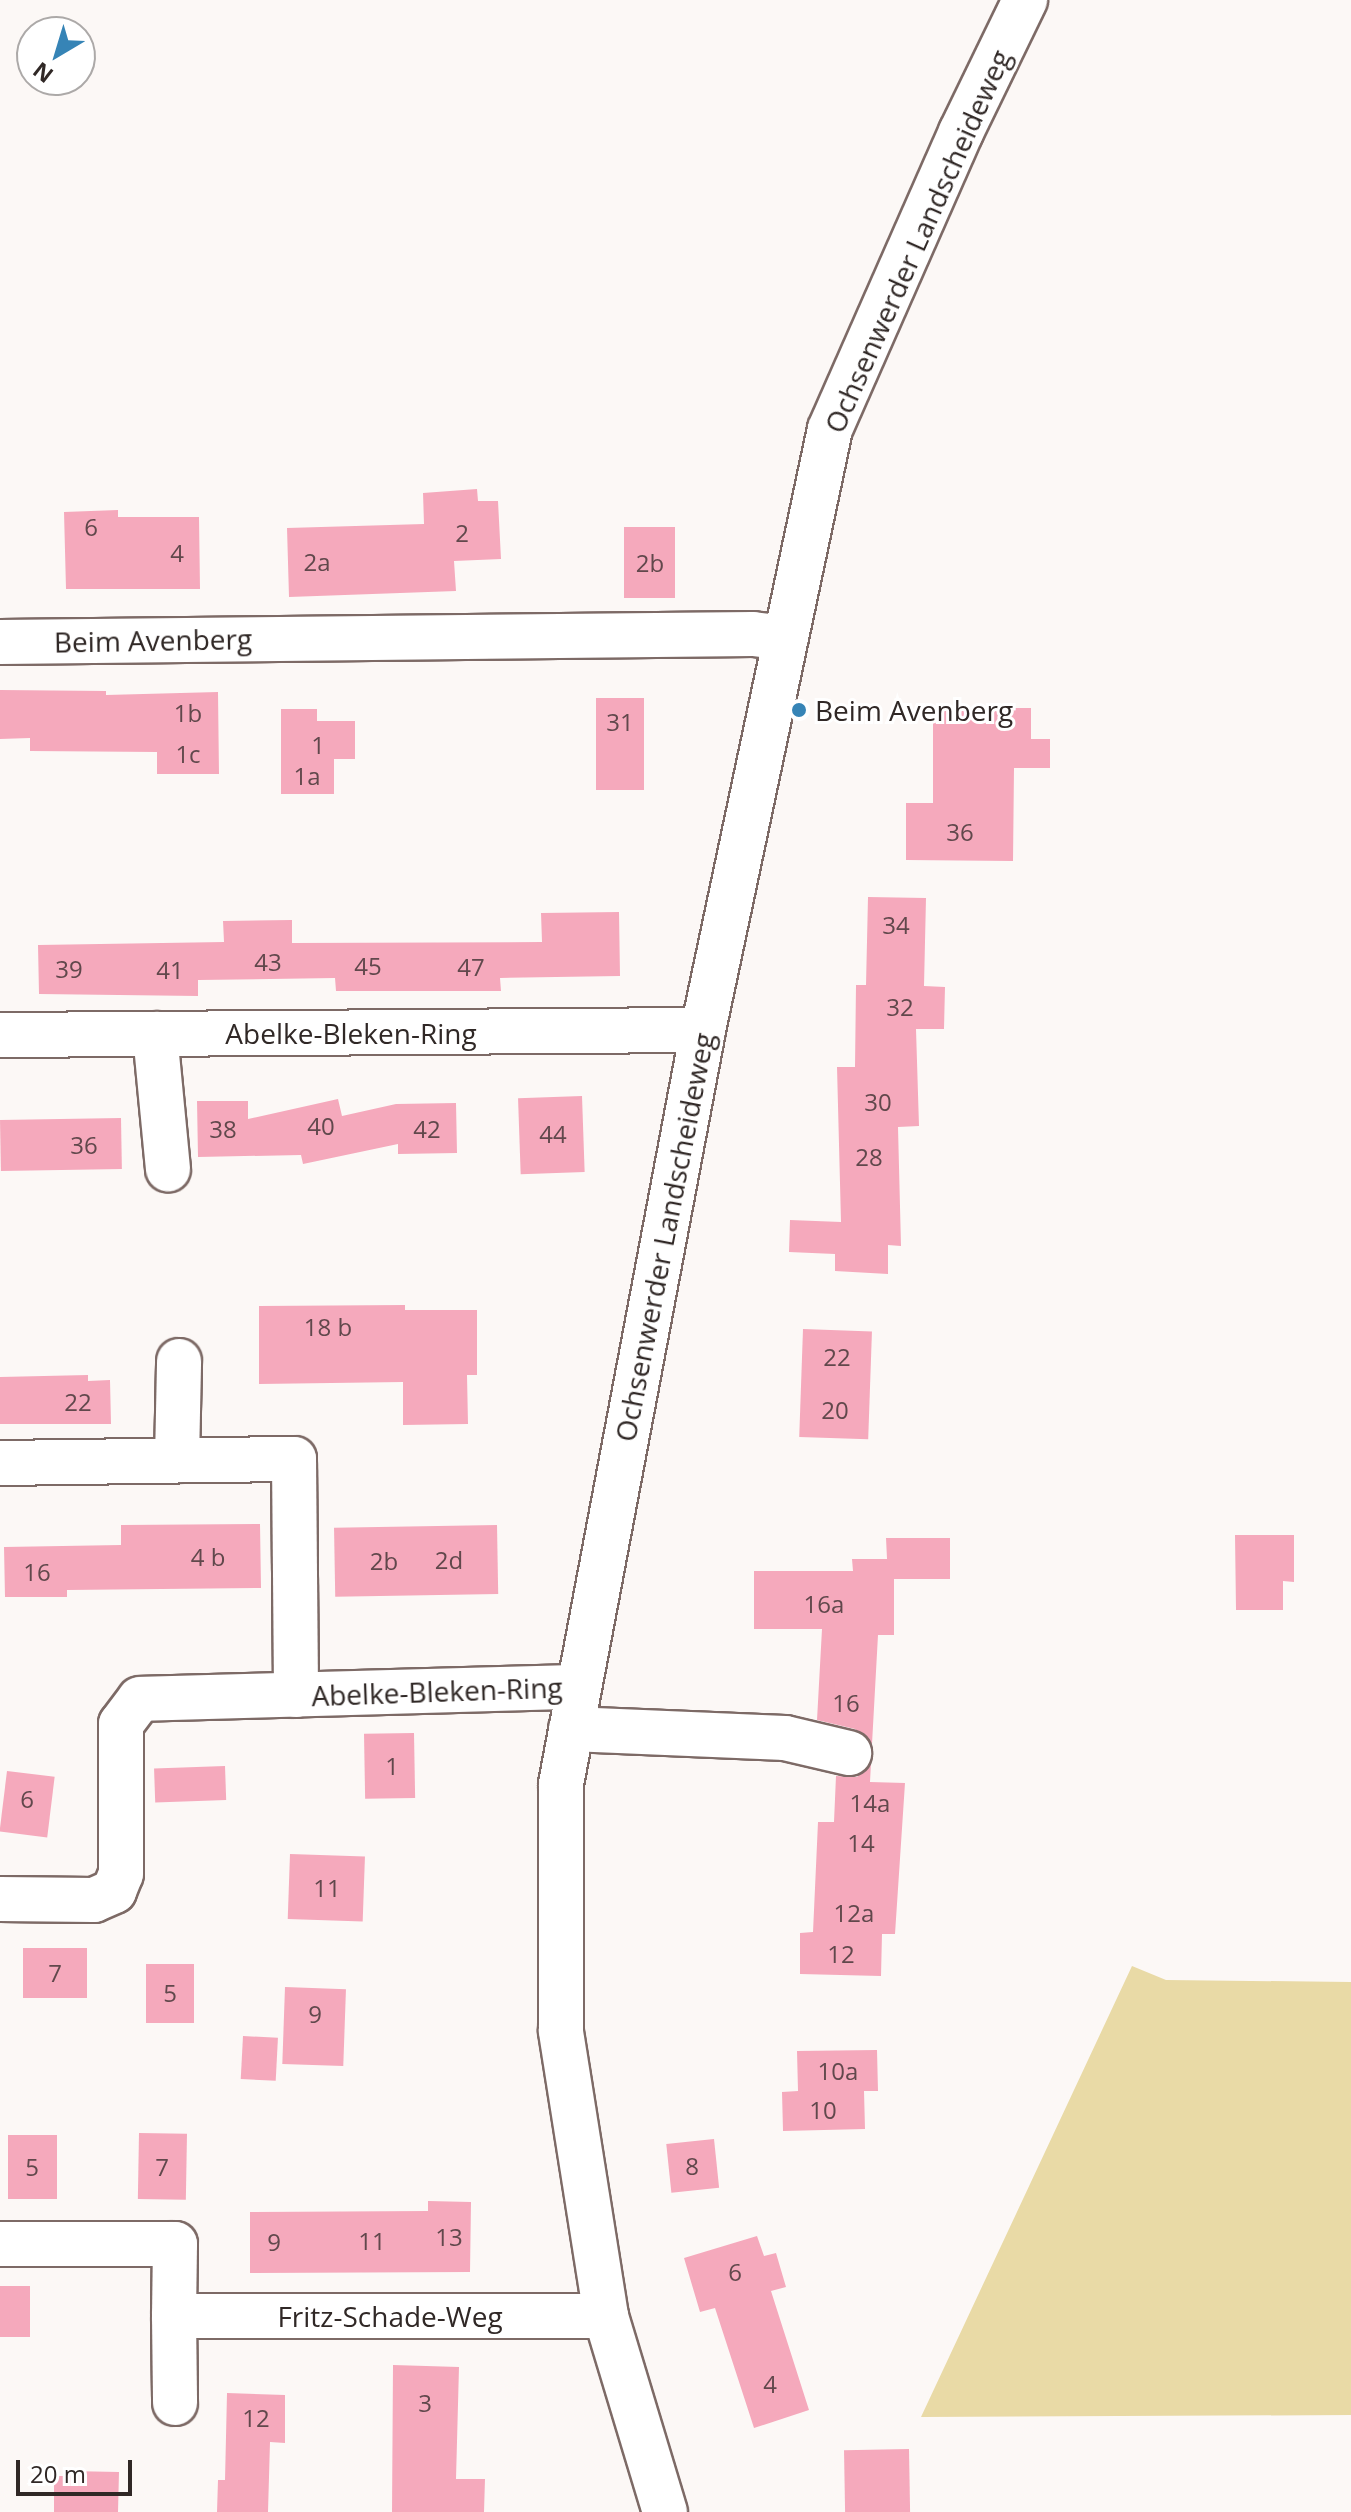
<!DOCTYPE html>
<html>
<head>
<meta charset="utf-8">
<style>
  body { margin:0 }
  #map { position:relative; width:1351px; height:2512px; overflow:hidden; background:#fcf8f6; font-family:"Open Sans",sans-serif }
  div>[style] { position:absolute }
  .green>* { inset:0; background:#e9daa6 }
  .building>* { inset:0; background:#f5a9bc; transform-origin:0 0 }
  .roads { filter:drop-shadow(2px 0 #7d6a66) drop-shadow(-2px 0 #7d6a66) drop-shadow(0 2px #7d6a66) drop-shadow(0 -2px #7d6a66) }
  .minor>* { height:44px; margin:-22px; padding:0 22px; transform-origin:22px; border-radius:22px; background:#fff }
  .dots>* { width:22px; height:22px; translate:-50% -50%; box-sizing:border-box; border:4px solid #fff; border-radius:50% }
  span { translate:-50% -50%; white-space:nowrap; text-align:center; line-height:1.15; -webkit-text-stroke:6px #fff; paint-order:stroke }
  .number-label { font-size:24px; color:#61484c }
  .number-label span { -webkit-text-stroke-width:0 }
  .street-label { font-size:28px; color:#302826 }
  .poi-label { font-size:28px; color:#302826 }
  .left { translate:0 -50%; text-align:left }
  .north { position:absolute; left:16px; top:16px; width:80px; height:80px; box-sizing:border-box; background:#fff; border:2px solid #aca9a8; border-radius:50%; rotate:218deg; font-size:22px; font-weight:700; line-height:32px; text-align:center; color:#302826 }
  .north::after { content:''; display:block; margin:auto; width:28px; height:36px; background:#3684b6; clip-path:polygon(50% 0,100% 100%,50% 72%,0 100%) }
  .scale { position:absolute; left:16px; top:2460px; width:116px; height:36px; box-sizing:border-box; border:4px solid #302826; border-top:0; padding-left:10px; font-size:24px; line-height:28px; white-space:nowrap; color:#302826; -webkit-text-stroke:6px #fff; paint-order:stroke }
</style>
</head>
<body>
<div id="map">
  <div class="green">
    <i style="clip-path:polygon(1132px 1966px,1166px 1980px,1351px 1982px,1351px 2415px,921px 2417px)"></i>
  </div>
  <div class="building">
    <i style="clip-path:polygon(477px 489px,478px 501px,498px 501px,501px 559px,454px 561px,456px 591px,289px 597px,287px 528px,424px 524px,423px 493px)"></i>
    <i style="clip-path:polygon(118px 510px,118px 517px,199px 517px,200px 589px,66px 589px,64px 512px)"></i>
    <i style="left:675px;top:527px;width:71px;height:51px;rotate:90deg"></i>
    <i style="clip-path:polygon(0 690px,106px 691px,106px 695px,218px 692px,219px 774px,157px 774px,157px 752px,30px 751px,30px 738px,0 739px)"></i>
    <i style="left:596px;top:698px;width:48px;height:92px"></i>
    <i style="clip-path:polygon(933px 708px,1031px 708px,1031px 739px,1050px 739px,1050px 768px,1014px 768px,1013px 861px,906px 860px,906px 803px,933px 803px)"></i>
    <i style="clip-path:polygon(281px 709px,317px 709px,317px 721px,355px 721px,355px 759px,334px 759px,334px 794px,281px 794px)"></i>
    <i style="clip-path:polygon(868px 897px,926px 898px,924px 986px,945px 987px,944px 1029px,916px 1029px,919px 1126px,898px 1127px,901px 1246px,888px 1245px,888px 1274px,835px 1271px,835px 1254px,789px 1252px,790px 1220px,841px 1222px,837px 1067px,855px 1067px,856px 985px,866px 985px)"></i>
    <i style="clip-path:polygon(619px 912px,620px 976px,500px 978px,501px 991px,336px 991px,335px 978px,198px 980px,198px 996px,39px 994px,38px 945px,224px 942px,223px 921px,292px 920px,292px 943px,542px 942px,541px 913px)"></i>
    <i style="left:582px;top:1096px;width:76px;height:64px;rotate:88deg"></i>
    <i style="clip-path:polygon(338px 1099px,342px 1116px,396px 1104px,456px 1103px,457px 1153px,398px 1154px,398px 1144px,303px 1164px,301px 1155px,198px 1157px,197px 1101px,248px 1101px,248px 1119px)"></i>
    <i style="left:121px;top:1118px;width:51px;height:121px;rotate:89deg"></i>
    <i style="clip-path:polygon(405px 1305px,405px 1310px,477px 1310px,477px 1375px,467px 1375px,468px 1424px,403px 1425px,403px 1382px,259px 1384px,259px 1306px)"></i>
    <i style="left:803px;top:1329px;width:69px;height:108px;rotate:2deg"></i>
    <i style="clip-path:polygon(88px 1375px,88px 1381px,110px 1380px,111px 1424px,0 1424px,0 1377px)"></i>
    <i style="clip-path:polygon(260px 1524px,261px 1588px,67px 1590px,67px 1597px,5px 1597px,4px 1547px,121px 1545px,121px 1525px)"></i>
    <i style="left:497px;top:1525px;width:69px;height:163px;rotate:89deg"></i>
    <i style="clip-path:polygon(1235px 1535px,1294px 1535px,1294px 1582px,1283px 1581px,1283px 1610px,1236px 1610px)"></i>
    <i style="clip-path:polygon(886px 1538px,950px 1538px,950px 1579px,894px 1579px,894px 1635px,878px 1635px,872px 1744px,855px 1729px,817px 1720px,822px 1629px,754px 1629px,754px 1571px,853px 1571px,852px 1559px,887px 1559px)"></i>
    <i style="left:414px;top:1733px;width:65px;height:50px;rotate:89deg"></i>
    <i style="clip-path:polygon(871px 1763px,870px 1782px,905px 1783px,895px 1934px,882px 1934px,881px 1976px,800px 1974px,800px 1933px,813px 1932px,818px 1822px,834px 1822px,836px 1776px,857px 1777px)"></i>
    <i style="left:225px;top:1766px;width:34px;height:71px;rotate:88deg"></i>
    <i style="left:7px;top:1771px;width:48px;height:61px;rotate:7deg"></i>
    <i style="left:290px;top:1854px;width:75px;height:65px;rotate:2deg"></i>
    <i style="left:23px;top:1948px;width:64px;height:50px"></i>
    <i style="left:146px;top:1964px;width:48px;height:59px"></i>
    <i style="left:285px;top:1987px;width:61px;height:77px;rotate:2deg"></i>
    <i style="left:243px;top:2036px;width:35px;height:43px;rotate:3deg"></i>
    <i style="clip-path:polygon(877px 2050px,878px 2091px,864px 2091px,865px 2129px,783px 2131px,782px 2092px,798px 2091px,797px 2051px)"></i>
    <i style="left:139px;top:2133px;width:48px;height:66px;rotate:1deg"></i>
    <i style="left:8px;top:2135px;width:49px;height:64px"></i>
    <i style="left:714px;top:2139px;width:49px;height:48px;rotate:84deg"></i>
    <i style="clip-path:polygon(428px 2201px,471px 2202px,470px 2272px,250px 2273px,250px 2212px,428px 2211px)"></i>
    <i style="clip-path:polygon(757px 2236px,764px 2256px,776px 2253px,786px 2287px,771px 2291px,809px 2410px,754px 2428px,715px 2308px,700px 2312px,684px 2258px)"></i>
    <i style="left:0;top:2286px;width:30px;height:51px"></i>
    <i style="clip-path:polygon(393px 2365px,459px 2367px,456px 2479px,485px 2479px,484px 2512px,392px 2512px)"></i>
    <i style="clip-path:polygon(227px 2393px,285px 2395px,285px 2443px,270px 2442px,268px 2512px,217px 2512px,218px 2480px,225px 2480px)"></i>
    <i style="left:909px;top:2449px;width:63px;height:65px;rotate:89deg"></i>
    <i style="clip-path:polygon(69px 2471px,119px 2472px,118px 2512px,54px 2512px,54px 2476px,69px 2476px)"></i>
  </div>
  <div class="roads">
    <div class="minor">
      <i style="left:0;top:642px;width:753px;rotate:-0.61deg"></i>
      <i style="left:753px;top:634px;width:33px;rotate:7deg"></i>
      <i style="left:155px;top:1034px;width:136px;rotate:84.5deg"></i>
      <i style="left:0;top:1035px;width:703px;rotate:-0.41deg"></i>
      <i style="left:177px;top:1460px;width:99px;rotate:-88.8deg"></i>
      <i style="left:0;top:1463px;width:294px;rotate:-0.8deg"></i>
      <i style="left:294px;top:1459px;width:236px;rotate:89.5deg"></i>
      <i style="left:571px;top:1729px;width:214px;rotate:2.4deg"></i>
      <i style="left:785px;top:1738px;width:66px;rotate:13.2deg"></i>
      <i style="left:0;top:1899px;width:94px;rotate:0.6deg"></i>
      <i style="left:94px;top:1900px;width:22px;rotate:-24deg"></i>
      <i style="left:114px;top:1891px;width:18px;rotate:-68deg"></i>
      <i style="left:121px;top:1874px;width:150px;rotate:-90deg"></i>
      <i style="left:121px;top:1724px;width:31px;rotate:-53deg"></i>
      <i style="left:140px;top:1699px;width:439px;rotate:-1.6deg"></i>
      <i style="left:0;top:2244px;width:175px"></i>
      <i style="left:175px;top:2244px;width:72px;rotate:90.8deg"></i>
      <i style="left:174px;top:2316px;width:432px"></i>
      <i style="left:174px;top:2316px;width:87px;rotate:89.3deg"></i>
      <i style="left:665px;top:2512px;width:205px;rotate:-106.8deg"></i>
      <i style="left:606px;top:2316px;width:289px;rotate:-99deg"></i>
      <i style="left:561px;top:2031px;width:247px;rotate:-90deg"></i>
      <i style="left:561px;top:1784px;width:767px;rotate:-79.33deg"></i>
      <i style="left:703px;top:1030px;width:614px;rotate:-78.07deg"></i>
      <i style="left:830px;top:429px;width:325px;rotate:-66.2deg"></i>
      <i style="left:961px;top:132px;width:147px;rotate:-64.1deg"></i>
    </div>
  </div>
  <div class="dots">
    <i style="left:799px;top:710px;background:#3684b6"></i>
  </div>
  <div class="number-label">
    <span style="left:91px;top:527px">6</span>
    <span style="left:462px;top:533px">2</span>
    <span style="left:177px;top:553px">4</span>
    <span style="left:317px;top:562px">2a</span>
    <span style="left:650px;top:563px">2b</span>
    <span style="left:188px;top:713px">1b</span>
    <span style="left:620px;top:722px">31</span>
    <span style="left:318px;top:745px">1</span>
    <span style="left:188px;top:754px">1c</span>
    <span style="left:307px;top:776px">1a</span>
    <span style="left:960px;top:832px">36</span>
    <span style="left:896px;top:925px">34</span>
    <span style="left:268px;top:962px">43</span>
    <span style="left:368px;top:966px">45</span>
    <span style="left:471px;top:967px">47</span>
    <span style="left:69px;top:969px">39</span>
    <span style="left:170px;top:970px">41</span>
    <span style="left:900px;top:1007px">32</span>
    <span style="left:878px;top:1102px">30</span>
    <span style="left:321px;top:1126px">40</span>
    <span style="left:223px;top:1129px">38</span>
    <span style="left:427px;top:1129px">42</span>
    <span style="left:553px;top:1134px">44</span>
    <span style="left:84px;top:1145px">36</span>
    <span style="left:869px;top:1157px">28</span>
    <span style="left:328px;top:1327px">18 b</span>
    <span style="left:837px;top:1357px">22</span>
    <span style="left:78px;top:1402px">22</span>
    <span style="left:835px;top:1410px">20</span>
    <span style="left:208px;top:1557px">4 b</span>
    <span style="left:449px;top:1560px">2d</span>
    <span style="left:384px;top:1561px">2b</span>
    <span style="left:37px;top:1572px">16</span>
    <span style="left:824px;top:1604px">16a</span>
    <span style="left:846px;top:1703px">16</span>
    <span style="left:392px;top:1766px">1</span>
    <span style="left:27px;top:1799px">6</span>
    <span style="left:870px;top:1803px">14a</span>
    <span style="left:861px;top:1843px">14</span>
    <span style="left:327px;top:1888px">11</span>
    <span style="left:854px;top:1913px">12a</span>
    <span style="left:841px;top:1954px">12</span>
    <span style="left:55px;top:1973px">7</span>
    <span style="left:170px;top:1993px">5</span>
    <span style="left:315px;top:2014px">9</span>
    <span style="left:838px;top:2071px">10a</span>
    <span style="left:823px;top:2110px">10</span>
    <span style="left:692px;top:2166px">8</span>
    <span style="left:32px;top:2167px">5</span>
    <span style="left:162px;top:2167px">7</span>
    <span style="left:449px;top:2237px">13</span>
    <span style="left:372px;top:2241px">11</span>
    <span style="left:274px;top:2242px">9</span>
    <span style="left:735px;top:2272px">6</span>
    <span style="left:770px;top:2384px">4</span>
    <span style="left:425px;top:2403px">3</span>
    <span style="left:256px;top:2418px">12</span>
  </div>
  <div class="street-label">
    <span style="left:917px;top:241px;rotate:-66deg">Ochsenwerder Landscheideweg</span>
    <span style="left:153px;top:640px;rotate:-1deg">Beim Avenberg</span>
    <span style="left:351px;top:1033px">Abelke-Bleken-Ring</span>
    <span style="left:664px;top:1237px;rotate:-79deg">Ochsenwerder Landscheideweg</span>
    <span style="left:437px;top:1691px;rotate:-2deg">Abelke-Bleken-Ring</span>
    <span style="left:390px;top:2316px">Fritz-Schade-Weg</span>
  </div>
  <div class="poi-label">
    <span class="left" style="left:815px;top:710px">Beim Avenberg</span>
  </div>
  <div class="north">N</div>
  <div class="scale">20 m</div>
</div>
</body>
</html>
